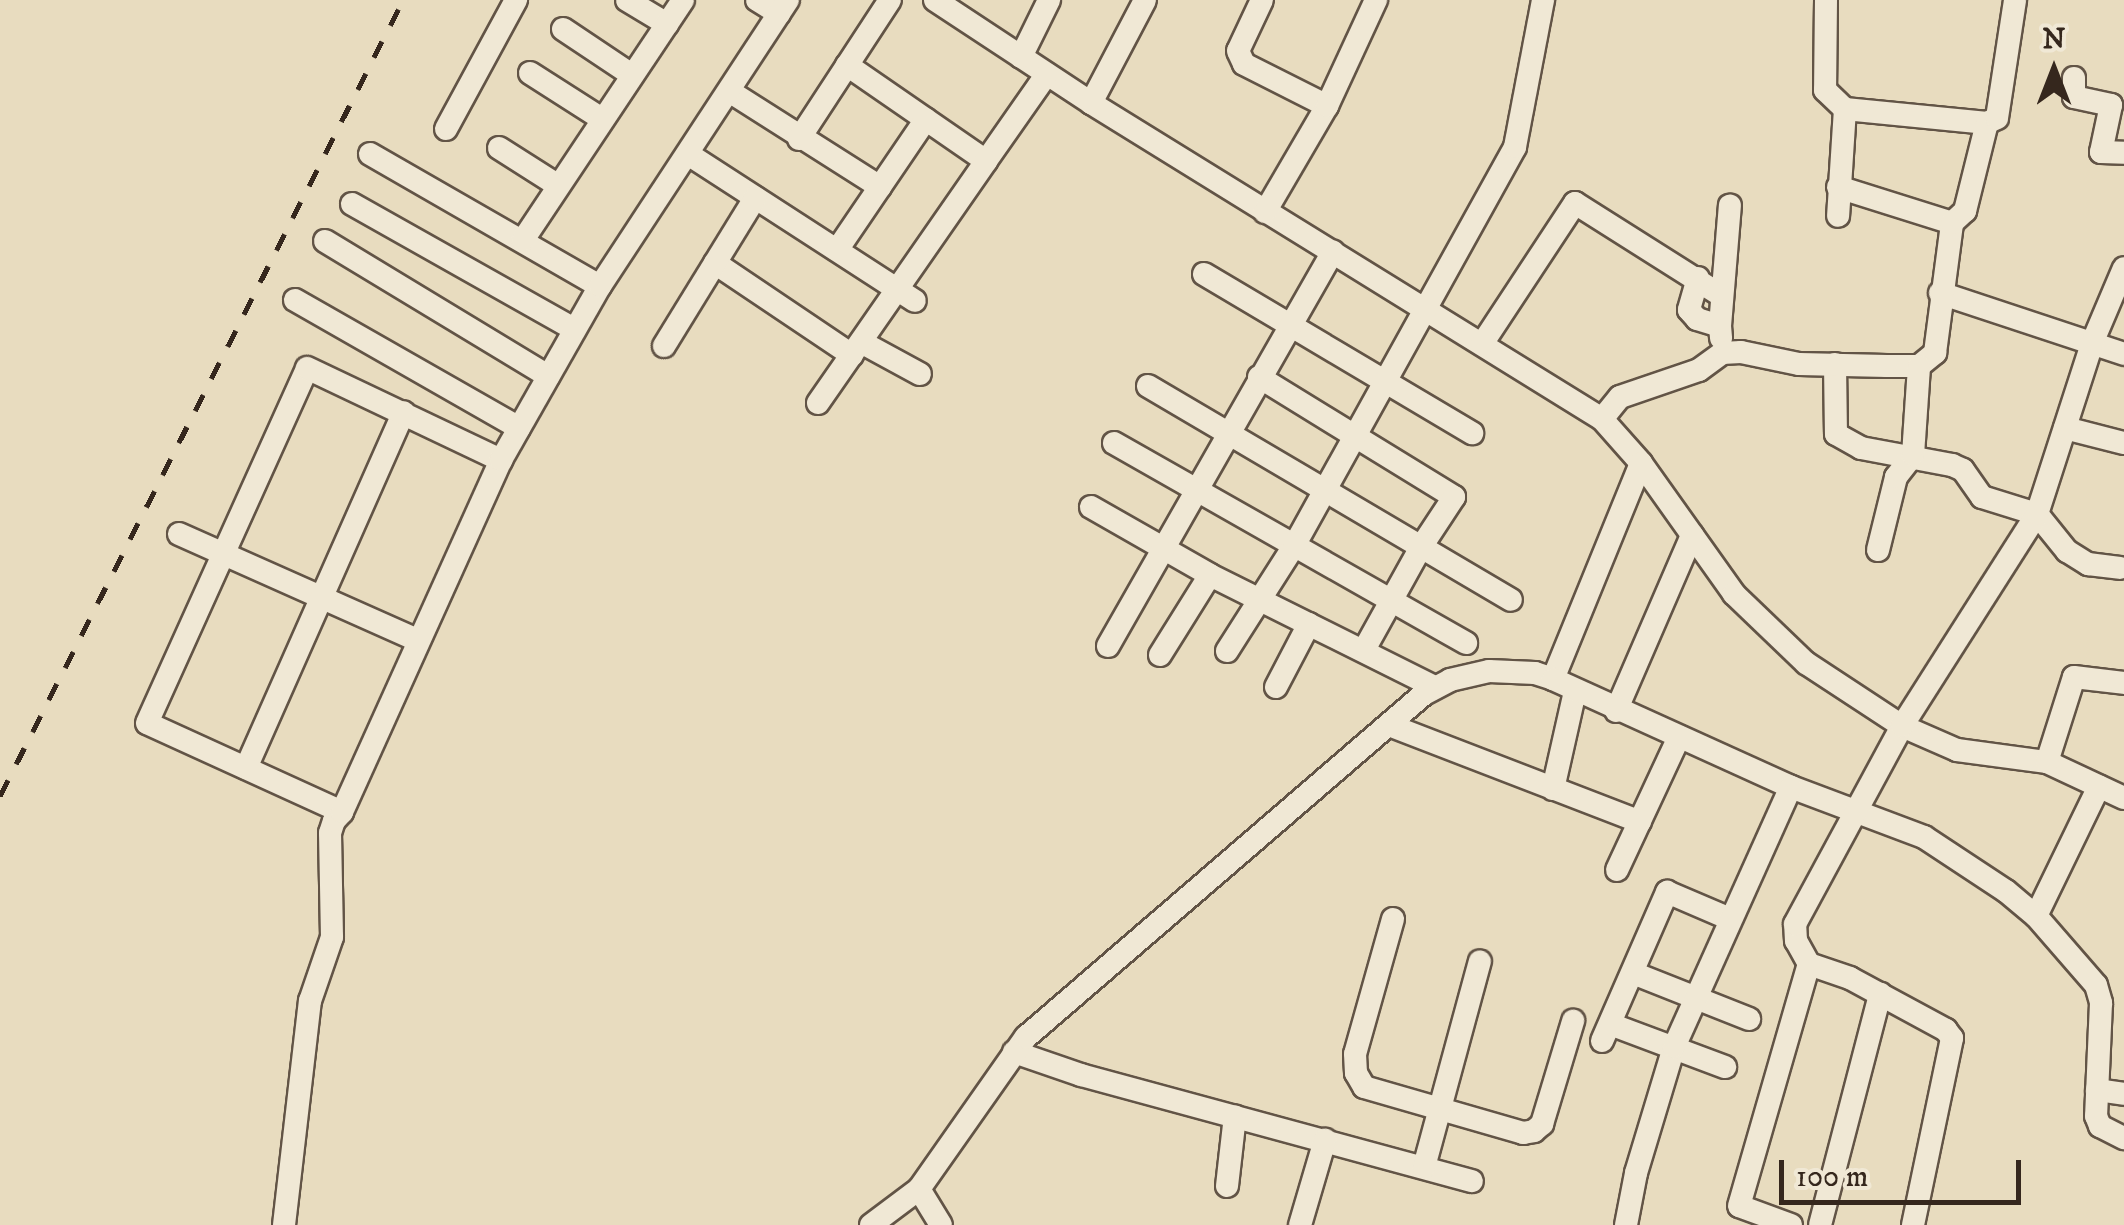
<!DOCTYPE html>
<html>
<head>
<meta charset="utf-8">
<style>
  body { margin:0 }
  #map { position:relative; width:2124px; height:1225px; overflow:hidden; background:#e8dcbf; font-family:"IM FELL DW Pica",serif }
  div>[style] { position:absolute }
  .roads { filter:drop-shadow(2px 0 #625446) drop-shadow(-2px 0 #625446) drop-shadow(0 2px #625446) drop-shadow(0 -2px #625446) }
  .minor>* { height:22px; margin:-11px; padding:0 11px; transform-origin:11px; border-radius:11px; background:#f0e8d5 }
  .rail>* { height:5px; margin-top:-2.5px; transform-origin:0; background:repeating-linear-gradient(90deg,#35271d 0 18px,transparent 0 36px) }
  span { translate:-50% -50%; white-space:nowrap; text-align:center; line-height:1.15; -webkit-text-stroke:9px #f0e8d5; paint-order:stroke }
  .north { position:absolute; left:2004px; top:20px; width:100px; height:100px; -webkit-text-stroke:8px #f0e8d5; paint-order:stroke; rotate:0deg; font-size:28px; font-weight:700; line-height:40px; text-align:center; color:#35271d }
  .north::after { content:''; display:block; margin:auto; width:35px; height:45px; background:#35271d; clip-path:polygon(50% 0,100% 100%,50% 72%,0 100%) }
  .scale { position:absolute; left:1779px; top:1160px; width:242px; height:45px; box-sizing:border-box; border:5px solid #35271d; border-top:0; padding-left:12px; font-size:30px; line-height:35px; white-space:nowrap; color:#35271d; -webkit-text-stroke:8px #f0e8d5; paint-order:stroke }
</style>
</head>
<body>
<div id="map">
  <div class="roads">
    <div class="minor">
      <i style="left:627px;top:0;width:47px;rotate:31deg"></i>
      <i style="left:757px;top:0;width:26px;rotate:32deg"></i>
      <i style="left:935px;top:0;width:187px;rotate:33.4deg"></i>
      <i style="left:1091px;top:103px;width:601px;rotate:31.73deg"></i>
      <i style="left:1602px;top:419px;width:59px;rotate:48.4deg"></i>
      <i style="left:1641px;top:463px;width:161px;rotate:54.6deg"></i>
      <i style="left:1734px;top:594px;width:100px;rotate:43.8deg"></i>
      <i style="left:1806px;top:663px;width:115px;rotate:33.3deg"></i>
      <i style="left:1902px;top:726px;width:60px;rotate:23.6deg"></i>
      <i style="left:1957px;top:750px;width:91px;rotate:7.6deg"></i>
      <i style="left:2047px;top:762px;width:85px;rotate:25.1deg"></i>
      <i style="left:1262px;top:0;width:56px;rotate:115.2deg"></i>
      <i style="left:1238px;top:51px;width:14px;rotate:65deg"></i>
      <i style="left:1244px;top:64px;width:93px;rotate:26.8deg"></i>
      <i style="left:1826px;top:0;width:90px;rotate:90.6deg"></i>
      <i style="left:1825px;top:90px;width:28px;rotate:44deg"></i>
      <i style="left:1845px;top:109px;width:107px;rotate:93.7deg"></i>
      <i style="left:563px;top:29px;width:83px;rotate:33.7deg"></i>
      <i style="left:1021px;top:57px;width:64px;rotate:-63.8deg"></i>
      <i style="left:847px;top:65px;width:169px;rotate:34.6deg"></i>
      <i style="left:986px;top:161px;width:106px;rotate:-55deg"></i>
      <i style="left:530px;top:73px;width:85px;rotate:32.6deg"></i>
      <i style="left:2074px;top:78px;width:19px;rotate:90deg"></i>
      <i style="left:2074px;top:97px;width:38px;rotate:12deg"></i>
      <i style="left:2111px;top:105px;width:48px;rotate:102deg"></i>
      <i style="left:2101px;top:152px;width:23px;rotate:2deg"></i>
      <i style="left:729px;top:91px;width:179px;rotate:32.4deg"></i>
      <i style="left:1091px;top:103px;width:116px;rotate:-62.3deg"></i>
      <i style="left:1845px;top:109px;width:143px;rotate:5.6deg"></i>
      <i style="left:446px;top:129px;width:147px;rotate:-61.5deg"></i>
      <i style="left:799px;top:139px;width:166px;rotate:-56.8deg"></i>
      <i style="left:499px;top:148px;width:69px;rotate:32.5deg"></i>
      <i style="left:370px;top:154px;width:265px;rotate:29.9deg"></i>
      <i style="left:688px;top:154px;width:270px;rotate:32.9deg"></i>
      <i style="left:1838px;top:187px;width:120px;rotate:17.5deg"></i>
      <i style="left:352px;top:204px;width:255px;rotate:29.4deg"></i>
      <i style="left:1265px;top:212px;width:123px;rotate:-59.7deg"></i>
      <i style="left:1327px;top:106px;width:117px;rotate:-65.2deg"></i>
      <i style="left:523px;top:240px;width:288px;rotate:-56.3deg"></i>
      <i style="left:325px;top:241px;width:261px;rotate:31.2deg"></i>
      <i style="left:837px;top:250px;width:158px;rotate:-55.8deg"></i>
      <i style="left:715px;top:263px;width:165px;rotate:33.9deg"></i>
      <i style="left:1204px;top:274px;width:312px;rotate:30.7deg"></i>
      <i style="left:1698px;top:278px;width:33px;rotate:106deg"></i>
      <i style="left:1689px;top:310px;width:12px;rotate:48deg"></i>
      <i style="left:1697px;top:319px;width:24px;rotate:17deg"></i>
      <i style="left:1720px;top:326px;width:12px;rotate:85deg"></i>
      <i style="left:1940px;top:293px;width:194px;rotate:18.3deg"></i>
      <i style="left:295px;top:300px;width:258px;rotate:29.7deg"></i>
      <i style="left:1720px;top:326px;width:121px;rotate:-85.3deg"></i>
      <i style="left:861px;top:342px;width:67px;rotate:28.5deg"></i>
      <i style="left:1482px;top:344px;width:169px;rotate:-56.6deg"></i>
      <i style="left:1575px;top:203px;width:174px;rotate:32.3deg"></i>
      <i style="left:664px;top:346px;width:174px;rotate:-58.4deg"></i>
      <i style="left:1835px;top:364px;width:70px;rotate:89.2deg"></i>
      <i style="left:1836px;top:434px;width:29px;rotate:29deg"></i>
      <i style="left:1861px;top:448px;width:93px;rotate:10.6deg"></i>
      <i style="left:1952px;top:465px;width:12px;rotate:24deg"></i>
      <i style="left:1963px;top:470px;width:33px;rotate:55deg"></i>
      <i style="left:1982px;top:497px;width:58px;rotate:17.2deg"></i>
      <i style="left:2037px;top:514px;width:48px;rotate:51deg"></i>
      <i style="left:2067px;top:551px;width:25px;rotate:32deg"></i>
      <i style="left:2088px;top:564px;width:32px;rotate:7deg"></i>
      <i style="left:1259px;top:377px;width:229px;rotate:31.6deg"></i>
      <i style="left:1454px;top:497px;width:60px;rotate:123.4deg"></i>
      <i style="left:1421px;top:547px;width:118px;rotate:119deg"></i>
      <i style="left:1148px;top:386px;width:421px;rotate:30.5deg"></i>
      <i style="left:818px;top:403px;width:295px;rotate:-55.2deg"></i>
      <i style="left:1602px;top:419px;width:28px;rotate:-51deg"></i>
      <i style="left:1620px;top:397px;width:83px;rotate:-18.9deg"></i>
      <i style="left:1699px;top:370px;width:29px;rotate:-36deg"></i>
      <i style="left:1722px;top:353px;width:19px;rotate:-3deg"></i>
      <i style="left:1741px;top:352px;width:59px;rotate:11.7deg"></i>
      <i style="left:1799px;top:364px;width:88px;rotate:1.3deg"></i>
      <i style="left:1887px;top:366px;width:32px"></i>
      <i style="left:1919px;top:366px;width:21px;rotate:-39deg"></i>
      <i style="left:1935px;top:353px;width:131px;rotate:-82.5deg"></i>
      <i style="left:1952px;top:223px;width:18px;rotate:-43deg"></i>
      <i style="left:1965px;top:211px;width:91px;rotate:-76deg"></i>
      <i style="left:1987px;top:123px;width:11px;rotate:-27deg"></i>
      <i style="left:1997px;top:118px;width:119px;rotate:-81.3deg"></i>
      <i style="left:2065px;top:428px;width:61px;rotate:14.3deg"></i>
      <i style="left:1114px;top:443px;width:405px;rotate:29.6deg"></i>
      <i style="left:1091px;top:507px;width:137px;rotate:29.7deg"></i>
      <i style="left:1210px;top:575px;width:251px;rotate:26.5deg"></i>
      <i style="left:179px;top:534px;width:261px;rotate:24deg"></i>
      <i style="left:1878px;top:550px;width:75px;rotate:-76.1deg"></i>
      <i style="left:1896px;top:477px;width:28px;rotate:-52deg"></i>
      <i style="left:1913px;top:455px;width:89px;rotate:-86.1deg"></i>
      <i style="left:1108px;top:646px;width:454px;rotate:-60.3deg"></i>
      <i style="left:1227px;top:651px;width:125px;rotate:-57.5deg"></i>
      <i style="left:1294px;top:546px;width:456px;rotate:-61deg"></i>
      <i style="left:1515px;top:147px;width:150px;rotate:-79.2deg"></i>
      <i style="left:1160px;top:655px;width:94px;rotate:-58deg"></i>
      <i style="left:1553px;top:679px;width:233px;rotate:-67.8deg"></i>
      <i style="left:1276px;top:687px;width:71px;rotate:-62.4deg"></i>
      <i style="left:1616px;top:711px;width:192px;rotate:-66.6deg"></i>
      <i style="left:1389px;top:725px;width:269px;rotate:21.1deg"></i>
      <i style="left:2047px;top:762px;width:89px;rotate:-72.4deg"></i>
      <i style="left:2074px;top:677px;width:50px;rotate:6.8deg"></i>
      <i style="left:246px;top:768px;width:389px;rotate:-66.1deg"></i>
      <i style="left:1553px;top:789px;width:100px;rotate:-77.3deg"></i>
      <i style="left:342px;top:812px;width:214px;rotate:-155.5deg"></i>
      <i style="left:147px;top:723px;width:389px;rotate:-65.7deg"></i>
      <i style="left:307px;top:368px;width:215px;rotate:25.4deg"></i>
      <i style="left:1617px;top:870px;width:147px;rotate:-65deg"></i>
      <i style="left:2036px;top:916px;width:144px;rotate:-64.1deg"></i>
      <i style="left:1393px;top:919px;width:140px;rotate:105.7deg"></i>
      <i style="left:1355px;top:1054px;width:19px;rotate:87deg"></i>
      <i style="left:1356px;top:1073px;width:16px;rotate:60deg"></i>
      <i style="left:1364px;top:1087px;width:166px;rotate:16.1deg"></i>
      <i style="left:1523px;top:1133px;width:11px;rotate:-10deg"></i>
      <i style="left:1534px;top:1131px;width:11px;rotate:-41deg"></i>
      <i style="left:1542px;top:1124px;width:108px;rotate:-73.2deg"></i>
      <i style="left:1633px;top:973px;width:125px;rotate:21.6deg"></i>
      <i style="left:1610px;top:1024px;width:123px;rotate:20.5deg"></i>
      <i style="left:1602px;top:1041px;width:163px;rotate:-66.4deg"></i>
      <i style="left:1667px;top:892px;width:69px;rotate:23.2deg"></i>
      <i style="left:1014px;top:1052px;width:71px;rotate:18.9deg"></i>
      <i style="left:1081px;top:1075px;width:405px;rotate:15.2deg"></i>
      <i style="left:2097px;top:1090px;width:27px;rotate:8deg"></i>
      <i style="left:1424px;top:1167px;width:213px;rotate:-74.8deg"></i>
      <i style="left:1227px;top:1186px;width:70px;rotate:-83.5deg"></i>
      <i style="left:919px;top:1189px;width:42px;rotate:58.6deg"></i>
      <i style="left:284px;top:1225px;width:226px;rotate:-83.4deg"></i>
      <i style="left:310px;top:1001px;width:68px;rotate:-71deg"></i>
      <i style="left:332px;top:937px;width:104px;rotate:-91.1deg"></i>
      <i style="left:330px;top:833px;width:13px;rotate:-72deg"></i>
      <i style="left:334px;top:821px;width:12px;rotate:-48deg"></i>
      <i style="left:342px;top:812px;width:386px;rotate:-65.7deg"></i>
      <i style="left:501px;top:460px;width:200px;rotate:-60.4deg"></i>
      <i style="left:600px;top:286px;width:342px;rotate:-56.7deg"></i>
      <i style="left:871px;top:1225px;width:60px;rotate:-36.9deg"></i>
      <i style="left:919px;top:1189px;width:186px;rotate:-54.9deg"></i>
      <i style="left:1026px;top:1037px;width:525px;rotate:-40.76deg"></i>
      <i style="left:1424px;top:694px;width:30px;rotate:-28deg"></i>
      <i style="left:1450px;top:680px;width:40px;rotate:-13deg"></i>
      <i style="left:1489px;top:671px;width:46px;rotate:2.5deg"></i>
      <i style="left:1535px;top:673px;width:19px;rotate:18deg"></i>
      <i style="left:1553px;top:679px;width:261px;rotate:24.4deg"></i>
      <i style="left:1791px;top:787px;width:142px;rotate:20.6deg"></i>
      <i style="left:1924px;top:837px;width:98px;rotate:33.4deg"></i>
      <i style="left:2006px;top:891px;width:39px;rotate:40deg"></i>
      <i style="left:2036px;top:916px;width:91px;rotate:49deg"></i>
      <i style="left:2096px;top:985px;width:19px;rotate:74deg"></i>
      <i style="left:2101px;top:1003px;width:113px;rotate:92.5deg"></i>
      <i style="left:2096px;top:1116px;width:11px;rotate:68deg"></i>
      <i style="left:2100px;top:1126px;width:27px;rotate:27deg"></i>
      <i style="left:1300px;top:1225px;width:89px;rotate:-73.6deg"></i>
      <i style="left:1626px;top:1225px;width:53px;rotate:-79.1deg"></i>
      <i style="left:1636px;top:1173px;width:132px;rotate:-73.2deg"></i>
      <i style="left:1674px;top:1047px;width:285px;rotate:-65.8deg"></i>
      <i style="left:1791px;top:1225px;width:55px;rotate:-159.9deg"></i>
      <i style="left:1739px;top:1206px;width:252px;rotate:-73.9deg"></i>
      <i style="left:1820px;top:1225px;width:239px;rotate:-75.4deg"></i>
      <i style="left:1913px;top:1225px;width:191px;rotate:-78.2deg"></i>
      <i style="left:1952px;top:1038px;width:10px;rotate:-127deg"></i>
      <i style="left:1946px;top:1030px;width:109px;rotate:-151.6deg"></i>
      <i style="left:1850px;top:978px;width:43px;rotate:-161.1deg"></i>
      <i style="left:1809px;top:964px;width:26px;rotate:-119deg"></i>
      <i style="left:1796px;top:941px;width:17px;rotate:-93deg"></i>
      <i style="left:1795px;top:924px;width:225px;rotate:-61.6deg"></i>
      <i style="left:1902px;top:726px;width:251px;rotate:-57.5deg"></i>
      <i style="left:2037px;top:514px;width:182px;rotate:-72.1deg"></i>
      <i style="left:2093px;top:341px;width:79px;rotate:-67deg"></i>
    </div>
  </div>
  <div class="rail">
    <i style="left:0;top:796px;width:892px;rotate:-63.15deg"></i>
  </div>
  <div class="north">N</div>
  <div class="scale">100 m</div>
</div>
</body>
</html>
